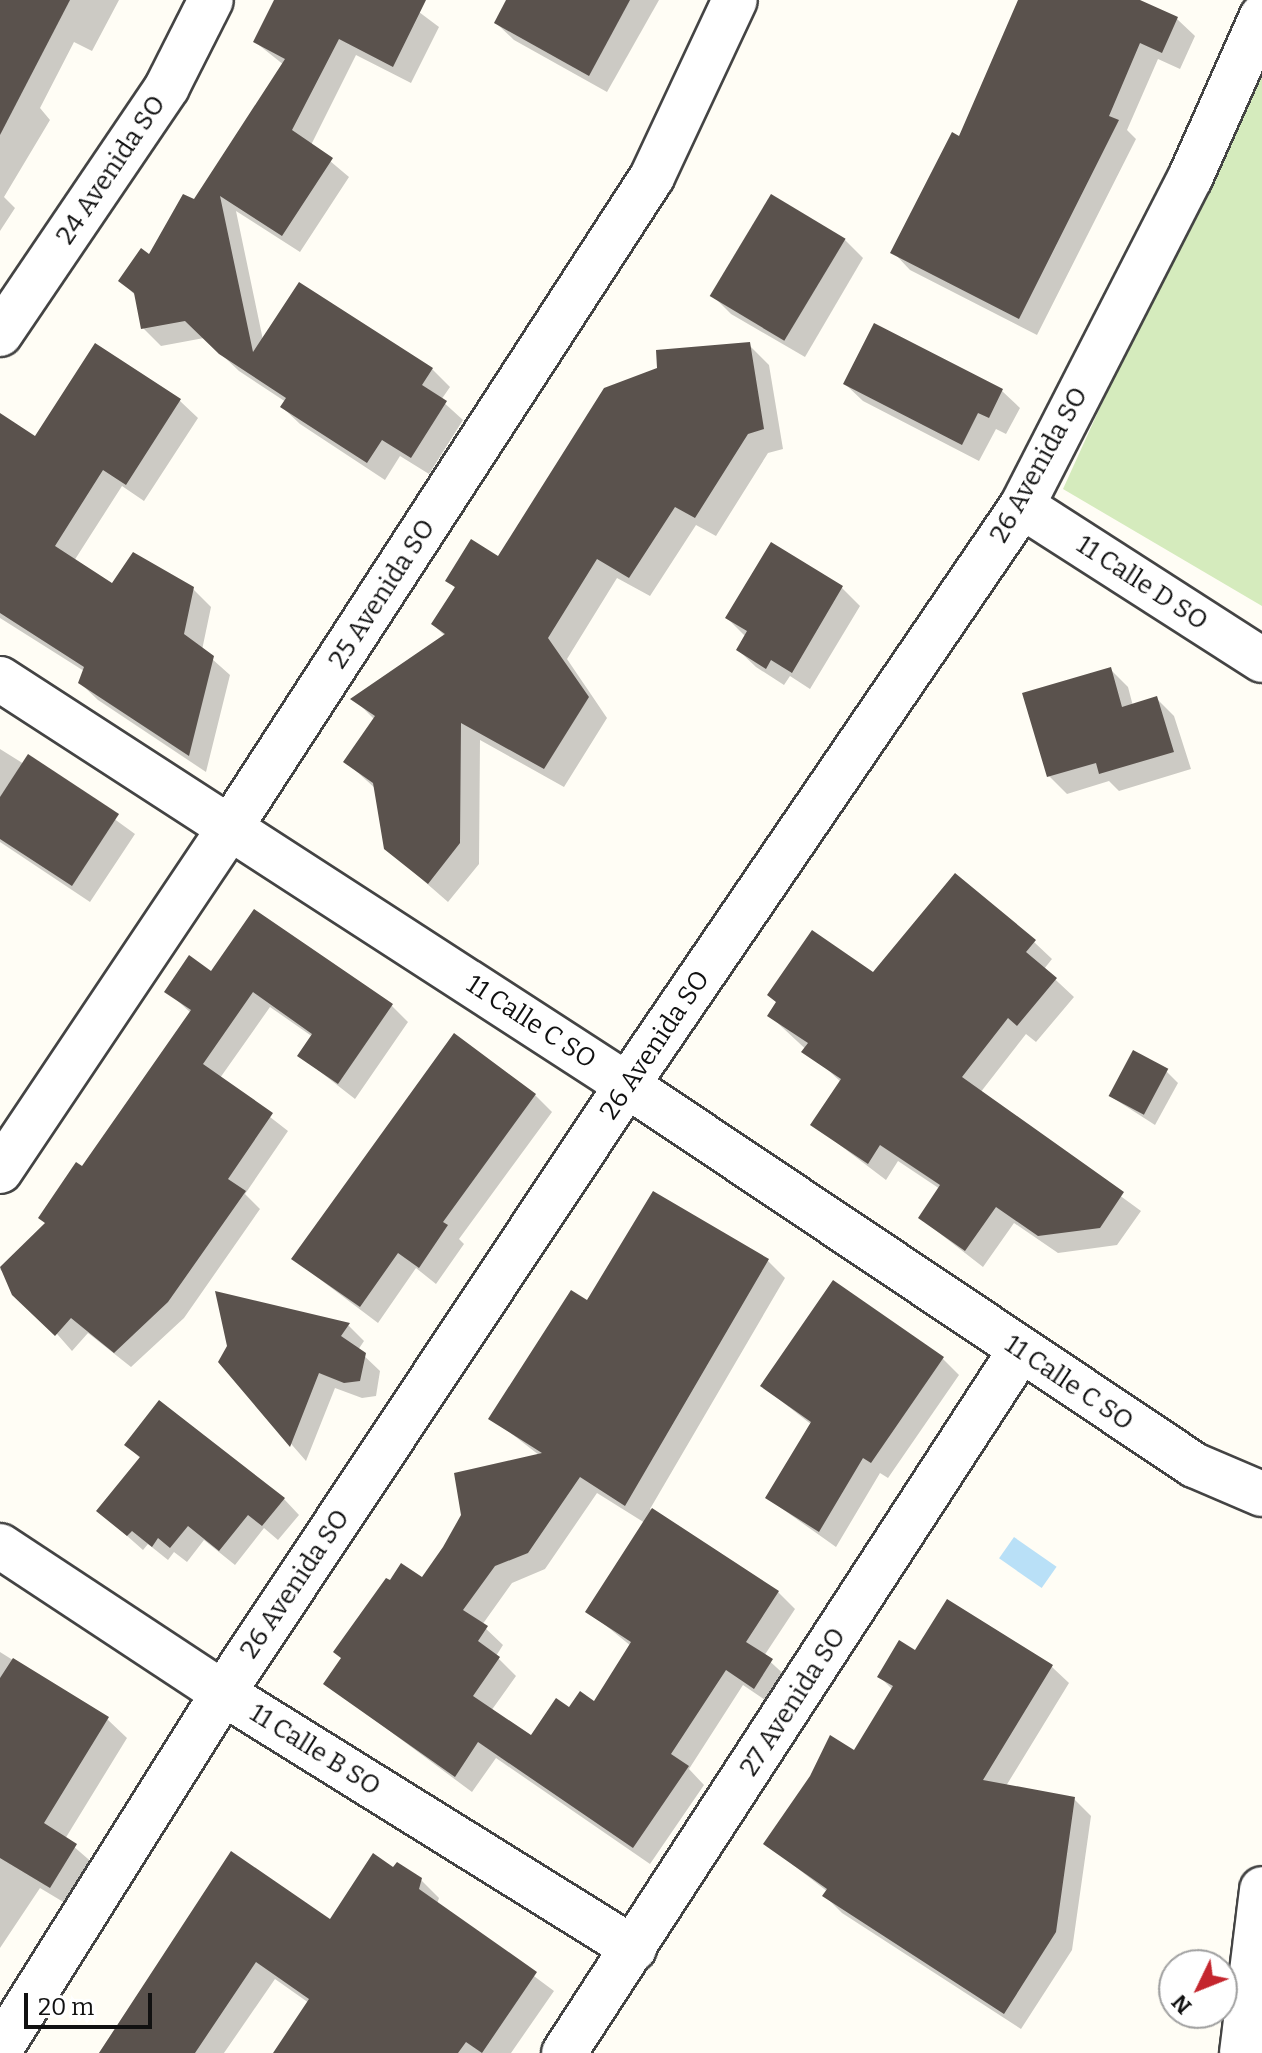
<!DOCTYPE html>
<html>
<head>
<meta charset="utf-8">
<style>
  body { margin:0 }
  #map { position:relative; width:1262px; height:2053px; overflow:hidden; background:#fffdf5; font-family:Bitter,serif }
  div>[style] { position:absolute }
  .green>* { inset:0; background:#d5ebbd }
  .water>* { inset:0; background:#b9e0f7; transform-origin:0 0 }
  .shadow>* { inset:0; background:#0003 }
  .building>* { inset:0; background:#5a524d; transform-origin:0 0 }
  .roads { filter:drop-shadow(2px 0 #444) drop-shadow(-2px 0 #444) drop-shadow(0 2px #444) drop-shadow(0 -2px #444) }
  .minor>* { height:44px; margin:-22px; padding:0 22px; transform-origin:22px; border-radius:22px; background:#fff }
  span { translate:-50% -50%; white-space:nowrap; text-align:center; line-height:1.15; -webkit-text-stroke:8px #fff; paint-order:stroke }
  .street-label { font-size:26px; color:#111 }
  .north { position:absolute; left:1158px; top:1949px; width:80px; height:80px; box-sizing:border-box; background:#fff; border:2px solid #a0a0a0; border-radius:50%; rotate:227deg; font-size:22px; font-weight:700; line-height:32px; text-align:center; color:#111 }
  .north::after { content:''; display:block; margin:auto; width:28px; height:36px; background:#c4262e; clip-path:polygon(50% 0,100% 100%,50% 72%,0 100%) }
  .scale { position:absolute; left:24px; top:1993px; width:128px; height:36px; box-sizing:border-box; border:4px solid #111; border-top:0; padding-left:10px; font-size:24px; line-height:28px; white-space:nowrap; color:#111; -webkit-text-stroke:6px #fff; paint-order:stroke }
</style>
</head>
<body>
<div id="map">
  <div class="green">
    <i style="clip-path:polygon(1262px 51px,1262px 606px,1063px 489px)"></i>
  </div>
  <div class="water">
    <i style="left:1014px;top:1537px;width:52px;height:26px;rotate:35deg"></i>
  </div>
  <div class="shadow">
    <i style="clip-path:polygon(0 0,119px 0,92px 51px,74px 42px,40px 108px,50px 120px,4px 197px,15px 208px,0 231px)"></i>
    <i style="clip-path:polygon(277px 0,403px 0,439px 27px,411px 83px,356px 55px,311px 145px,349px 177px,300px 252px,236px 211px,263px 340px,432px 369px,450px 387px,441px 400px,463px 420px,429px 474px,400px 456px,385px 480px,300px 424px,282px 407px,286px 402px,239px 371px,204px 338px,161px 346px,143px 328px,137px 297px,121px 281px,150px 257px,195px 202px,284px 65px,255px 42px)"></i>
    <i style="clip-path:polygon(508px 0,659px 0,607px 92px,514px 40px,496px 23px)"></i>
    <i style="clip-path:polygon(1020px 0,1135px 0,1177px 19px,1195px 36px,1180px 69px,1158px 59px,1127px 130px,1136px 139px,1037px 335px,910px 270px,893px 252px,960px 138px)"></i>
    <i style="clip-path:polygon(845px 240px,863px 258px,805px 357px,731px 314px,714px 297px)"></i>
    <i style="clip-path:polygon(875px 326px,1002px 391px,1020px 408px,1006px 434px,996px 429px,979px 461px,863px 401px,845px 384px)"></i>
    <i style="clip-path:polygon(749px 345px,769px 365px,783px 449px,768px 453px,716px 536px,696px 525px,650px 596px,617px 578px,567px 659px,607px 718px,564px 787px,480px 740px,479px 864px,448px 902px,386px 848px,376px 789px,346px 762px,375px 720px,354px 699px,445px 636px,433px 624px,456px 589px,448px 580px,499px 558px)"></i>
    <i style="clip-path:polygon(95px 346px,180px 401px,198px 418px,144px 501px,122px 486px,74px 561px,113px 585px,193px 589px,211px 607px,202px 650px,230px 675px,206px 772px,98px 700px,80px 683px,84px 671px,0 618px,0 416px,35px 438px)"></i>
    <i style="clip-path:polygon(772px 545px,842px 588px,860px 606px,810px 689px,790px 676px,784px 685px,756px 667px,738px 650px,746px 637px,727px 618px)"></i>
    <i style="clip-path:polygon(1110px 669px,1128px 687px,1133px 706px,1157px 699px,1174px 716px,1191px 769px,1119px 791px,1109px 781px,1067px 794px,1049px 776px)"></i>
    <i style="clip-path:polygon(0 749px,24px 764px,29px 757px,135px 834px,90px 902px,0 842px)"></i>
    <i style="clip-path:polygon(1034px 942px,1052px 959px,1044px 969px,1074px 997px,1036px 1042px,1026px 1034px,980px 1093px,1141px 1211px,1117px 1245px,1058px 1253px,1014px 1223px,983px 1267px,920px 1218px,940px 1189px,898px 1161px,886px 1180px,812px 1124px,841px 1082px,769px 1015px,874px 974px)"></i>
    <i style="clip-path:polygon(212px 973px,392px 1006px,408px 1022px,355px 1099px,300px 1056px,313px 1037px,270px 1007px,220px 1078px,288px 1131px,245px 1194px,260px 1209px,184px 1318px,131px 1367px,88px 1333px,72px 1351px,0 1269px,47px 1224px,191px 1013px,167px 991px)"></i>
    <i style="clip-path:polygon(1166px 1071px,1178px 1083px,1155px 1125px,1110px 1096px)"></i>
    <i style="clip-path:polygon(535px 1095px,552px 1112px,459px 1239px,464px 1244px,436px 1284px,416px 1268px,378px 1323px,293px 1259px)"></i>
    <i style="clip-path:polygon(evenodd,768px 1261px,785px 1278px,650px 1509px,778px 1592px,795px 1609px,764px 1656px,788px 1678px,771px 1704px,743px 1685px,689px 1769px,704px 1785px,650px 1864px,496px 1758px,472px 1792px,325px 1683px,539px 1455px,491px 1418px,588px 1303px,768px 1261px,597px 1493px,645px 1523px,588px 1611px,631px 1646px,594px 1703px,570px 1709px,531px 1738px,491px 1711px,516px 1676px,496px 1656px,503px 1645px,482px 1625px,512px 1583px,545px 1569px,597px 1493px)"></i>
    <i style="clip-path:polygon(348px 1325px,364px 1341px,358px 1350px,380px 1371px,376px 1396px,362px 1398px,335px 1388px,306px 1461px,220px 1362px)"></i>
    <i style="clip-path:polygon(942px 1358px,959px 1375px,888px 1478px,880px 1473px,836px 1547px,767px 1498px,812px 1425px,762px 1386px)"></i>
    <i style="clip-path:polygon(127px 1445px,284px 1499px,299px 1515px,278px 1540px,264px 1528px,235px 1565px,204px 1540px,187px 1562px,174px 1552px,168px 1560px,148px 1544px,143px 1550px,99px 1511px,141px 1459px)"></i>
    <i style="clip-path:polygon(947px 1602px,1052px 1667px,1069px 1683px,1006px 1786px,1074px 1799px,1091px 1816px,1072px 1950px,1021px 2029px,842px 1913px,825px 1896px,828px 1892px,766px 1844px,855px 1753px,893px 1690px,879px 1676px,916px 1653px)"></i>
    <i style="clip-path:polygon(0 1652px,107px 1719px,127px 1738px,65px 1839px,95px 1865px,70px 1906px,40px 1888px,0 1948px)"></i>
    <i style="clip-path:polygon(231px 1854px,330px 1921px,394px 1870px,421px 1880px,439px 1898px,437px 1904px,554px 1991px,511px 2053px,276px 2053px,309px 2003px,275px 1979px,224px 2053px,99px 2053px)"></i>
  </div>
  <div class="building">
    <i style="clip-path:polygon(0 0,70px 0,0 135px)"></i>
    <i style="clip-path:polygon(274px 0,426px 0,393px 67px,339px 39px,292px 130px,333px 158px,282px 236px,220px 196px,253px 352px,299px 282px,433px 368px,422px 385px,447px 401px,411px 458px,382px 440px,367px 463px,280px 407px,286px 398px,219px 354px,185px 321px,141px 329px,134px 293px,118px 281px,141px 248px,149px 254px,183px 194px,194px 199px,285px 59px,253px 42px)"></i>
    <i style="clip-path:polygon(506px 0,630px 0,589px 76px,494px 23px)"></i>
    <i style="clip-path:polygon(1018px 0,1140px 0,1178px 17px,1162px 53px,1140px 43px,1109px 116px,1119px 120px,1019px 319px,890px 253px,952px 132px,959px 136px)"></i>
    <i style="left:771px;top:194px;width:87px;height:119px;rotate:31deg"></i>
    <i style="clip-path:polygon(874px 323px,1003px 389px,989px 418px,978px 413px,962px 445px,843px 384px)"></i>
    <i style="clip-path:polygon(750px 342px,764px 429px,748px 434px,695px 518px,675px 507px,629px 578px,597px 559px,548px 638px,589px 697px,544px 769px,461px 723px,460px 843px,428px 884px,384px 849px,373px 783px,343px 762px,375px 716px,350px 699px,445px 634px,431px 624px,455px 587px,445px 581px,471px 539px,498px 556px,604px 388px,657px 368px,656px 350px)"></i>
    <i style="clip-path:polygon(95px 343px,181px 399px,126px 485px,103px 470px,55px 546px,112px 583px,133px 552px,194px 587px,184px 634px,214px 656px,189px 756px,78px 683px,84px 667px,0 613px,0 413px,35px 436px)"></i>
    <i style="clip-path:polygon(771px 542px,843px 586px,792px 673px,771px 660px,766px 669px,736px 650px,747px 631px,725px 618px)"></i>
    <i style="clip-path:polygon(1111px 667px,1122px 707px,1157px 696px,1174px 752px,1099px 774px,1096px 763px,1047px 777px,1022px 693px)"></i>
    <i style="clip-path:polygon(28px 754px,119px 814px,72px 886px,0 839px,0 797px)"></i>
    <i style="clip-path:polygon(955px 873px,1036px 940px,1026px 952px,1057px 978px,1017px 1026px,1008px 1018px,962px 1077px,1124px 1192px,1100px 1228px,1038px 1236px,996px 1207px,965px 1251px,918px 1218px,940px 1185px,880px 1145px,868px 1164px,810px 1125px,841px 1079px,801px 1052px,808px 1043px,767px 1016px,776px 1002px,767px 995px,812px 930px,873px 972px)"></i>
    <i style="clip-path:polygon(254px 909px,393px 1004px,338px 1084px,297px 1056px,312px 1034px,253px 992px,203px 1064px,273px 1113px,228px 1179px,246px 1191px,168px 1302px,114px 1353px,71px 1318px,55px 1336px,12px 1295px,0 1267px,45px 1223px,38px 1218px,76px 1162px,82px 1166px,191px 1010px,164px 992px,189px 955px,211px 971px)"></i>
    <i style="clip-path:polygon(454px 1033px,536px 1094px,443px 1222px,448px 1225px,419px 1268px,398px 1253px,360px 1307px,291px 1259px)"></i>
    <i style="left:1133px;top:1050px;width:40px;height:52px;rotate:28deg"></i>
    <i style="clip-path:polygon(653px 1191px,769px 1259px,625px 1506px,580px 1477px,528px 1553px,495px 1566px,463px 1610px,488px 1626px,478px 1641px,500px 1657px,473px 1696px,531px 1735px,556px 1698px,569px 1707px,580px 1691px,594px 1701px,631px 1642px,585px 1612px,652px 1508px,779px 1591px,746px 1642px,773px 1659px,754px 1689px,726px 1670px,671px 1754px,689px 1766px,633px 1848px,478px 1742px,455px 1777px,323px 1684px,341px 1658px,333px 1652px,386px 1578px,390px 1580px,401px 1563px,422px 1577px,443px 1547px,461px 1515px,454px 1473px,542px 1453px,488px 1419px,571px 1290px,587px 1300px)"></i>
    <i style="clip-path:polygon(833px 1280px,944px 1357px,871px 1463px,863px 1458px,819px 1532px,765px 1498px,811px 1422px,760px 1386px)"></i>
    <i style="clip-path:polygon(215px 1291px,350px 1323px,341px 1336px,366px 1353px,360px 1381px,344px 1383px,319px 1373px,290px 1447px,218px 1362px,227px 1346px)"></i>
    <i style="clip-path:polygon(159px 1400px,285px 1498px,262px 1526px,248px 1515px,219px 1551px,188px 1526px,170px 1548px,158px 1538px,152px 1547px,132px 1531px,127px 1536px,96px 1511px,140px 1457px,124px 1445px)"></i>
    <i style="clip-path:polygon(947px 1599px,1053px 1665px,983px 1780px,1075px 1797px,1056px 1932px,1004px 2014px,822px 1896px,827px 1889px,763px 1844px,810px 1776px,830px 1735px,854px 1750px,893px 1686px,877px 1677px,899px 1640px,915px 1650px)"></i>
    <i style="clip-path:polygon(13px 1658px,109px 1717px,44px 1823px,77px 1844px,50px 1888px,0 1858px,0 1678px)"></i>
    <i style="clip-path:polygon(231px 1851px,330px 1919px,373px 1853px,393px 1867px,397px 1862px,422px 1878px,419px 1889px,537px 1972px,482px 2053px,466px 2042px,458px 2053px,273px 2053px,309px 1999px,256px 1962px,195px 2053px,99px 2053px)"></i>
  </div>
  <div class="roads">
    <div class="minor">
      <i style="left:0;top:334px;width:298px;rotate:-55.9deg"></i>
      <i style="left:167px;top:87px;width:97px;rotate:-63.2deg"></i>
      <i style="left:1022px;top:506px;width:285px;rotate:32.7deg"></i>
      <i style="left:0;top:679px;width:747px;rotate:32.92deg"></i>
      <i style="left:627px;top:1085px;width:683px;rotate:33.83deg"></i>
      <i style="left:1194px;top:1465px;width:74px;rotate:23.1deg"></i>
      <i style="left:0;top:1171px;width:415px;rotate:-56.2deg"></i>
      <i style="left:231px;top:826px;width:774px;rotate:-57.03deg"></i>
      <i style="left:652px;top:177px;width:195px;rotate:-64.9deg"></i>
      <i style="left:0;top:1546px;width:267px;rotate:33.4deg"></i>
      <i style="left:223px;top:1693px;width:484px;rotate:31.9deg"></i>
      <i style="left:0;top:2049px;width:420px;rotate:-57.9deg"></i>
      <i style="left:223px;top:1693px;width:730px;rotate:-56.4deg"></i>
      <i style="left:627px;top:1085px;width:701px;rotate:-55.7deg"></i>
      <i style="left:1022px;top:506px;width:369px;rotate:-62.9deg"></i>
      <i style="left:1190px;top:178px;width:177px;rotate:-66deg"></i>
      <i style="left:564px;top:2053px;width:837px;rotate:-56.99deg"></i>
      <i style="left:1242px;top:2053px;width:165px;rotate:-83deg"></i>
    </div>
  </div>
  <div class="street-label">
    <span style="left:111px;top:170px;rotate:-56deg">24 Avenida SO</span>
    <span style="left:1039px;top:465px;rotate:-61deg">26 Avenida SO</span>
    <span style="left:1142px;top:583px;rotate:33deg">11 Calle D SO</span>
    <span style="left:382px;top:594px;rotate:-57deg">25 Avenida SO</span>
    <span style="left:531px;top:1022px;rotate:33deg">11 Calle C SO</span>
    <span style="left:655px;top:1045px;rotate:-56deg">26 Avenida SO</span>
    <span style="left:1069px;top:1383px;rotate:34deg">11 Calle C SO</span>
    <span style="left:295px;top:1584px;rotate:-56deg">26 Avenida SO</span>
    <span style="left:793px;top:1702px;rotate:-57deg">27 Avenida SO</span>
    <span style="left:315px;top:1750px;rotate:32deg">11 Calle B SO</span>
  </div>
  <div class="north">N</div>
  <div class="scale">20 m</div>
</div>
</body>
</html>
